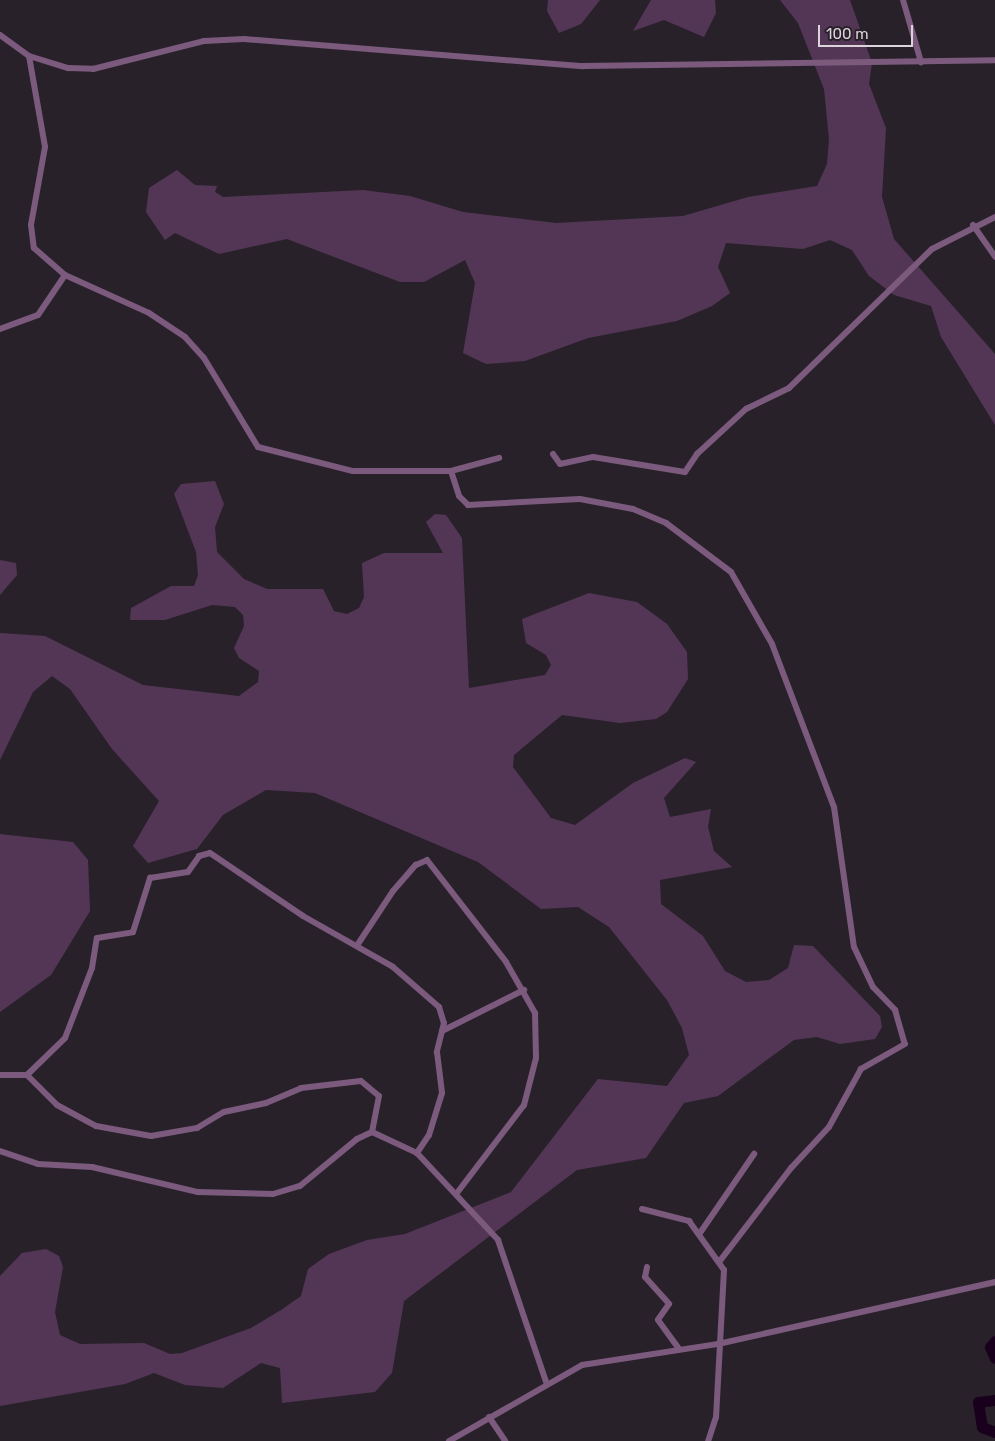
<!DOCTYPE html>
<html>
<head>
<meta charset="utf-8">
<style>
  body { margin:0 }
  #map { position:relative; width:995px; height:1441px; overflow:hidden; background:#29212a; font-family:Rubik,sans-serif }
  div>[style] { position:absolute }
  .green>* { inset:0; background:#533656 }
  .river>* { height:11px; margin:-5.5px; padding:0 5.5px; transform-origin:5.5px; border-radius:5.5px; background:#19001d }
  .minor>* { height:6px; margin:-3px; padding:0 3px; transform-origin:3px; border-radius:3px; background:#7b5a7e }
  span { translate:-50% -50%; white-space:nowrap; text-align:center; line-height:1.15; -webkit-text-stroke:5px #29212a; paint-order:stroke }
  .scale { position:absolute; left:818px; top:25px; width:95px; height:22px; box-sizing:border-box; border:2px solid #dbd5db; border-top:0; padding-left:6px; font-size:15px; line-height:18px; white-space:nowrap; color:#dbd5db; -webkit-text-stroke:4px #29212a; paint-order:stroke }
</style>
</head>
<body>
<div id="map">
  <div class="green">
    <i style="clip-path:polygon(548px 0,600px 0,581px 24px,559px 33px,547px 11px)"></i>
    <i style="clip-path:polygon(651px 0,715px 0,716px 13px,704px 37px,664px 20px,633px 31px)"></i>
    <i style="clip-path:polygon(780px 0,850px 0,872px 63px,869px 84px,886px 128px,882px 197px,894px 239px,995px 354px,995px 425px,941px 337px,931px 306px,894px 295px,869px 276px,852px 250px,830px 240px,803px 249px,726px 243px,718px 267px,730px 293px,712px 306px,677px 321px,588px 338px,525px 361px,486px 364px,463px 353px,475px 283px,465px 260px,424px 282px,400px 282px,287px 239px,219px 254px,175px 233px,165px 240px,146px 212px,149px 188px,177px 170px,195px 185px,217px 186px,215px 192px,223px 197px,363px 190px,410px 196px,463px 212px,556px 223px,683px 216px,748px 197px,817px 186px,827px 164px,829px 139px,824px 89px,798px 23px)"></i>
    <i style="clip-path:polygon(215px 481px,224px 504px,215px 527px,217px 552px,244px 579px,267px 589px,323px 589px,334px 611px,347px 614px,359px 608px,364px 597px,362px 563px,384px 553px,443px 553px,426px 522px,435px 514px,446px 515px,462px 538px,469px 688px,545px 675px,551px 665px,546px 655px,526px 643px,522px 619px,589px 593px,637px 602px,667px 624px,687px 652px,688px 679px,667px 712px,656px 719px,620px 723px,562px 715px,514px 755px,513px 767px,551px 818px,575px 825px,633px 783px,685px 758px,696px 762px,664px 798px,670px 817px,711px 809px,708px 827px,714px 851px,732px 867px,660px 880px,661px 904px,703px 936px,725px 971px,746px 982px,769px 980px,788px 968px,794px 945px,813px 946px,880px 1016px,882px 1027px,875px 1039px,840px 1044px,817px 1037px,794px 1040px,718px 1096px,684px 1103px,646px 1158px,577px 1170px,404px 1301px,392px 1373px,375px 1392px,282px 1403px,280px 1368px,261px 1363px,223px 1388px,185px 1385px,154px 1373px,125px 1384px,0 1406px,0 1276px,22px 1253px,46px 1249px,59px 1256px,63px 1267px,55px 1312px,60px 1335px,80px 1344px,144px 1343px,170px 1354px,182px 1353px,251px 1328px,281px 1310px,301px 1296px,308px 1269px,329px 1254px,367px 1240px,405px 1234px,511px 1192px,598px 1079px,667px 1086px,689px 1055px,682px 1028px,667px 1000px,609px 927px,578px 907px,541px 909px,478px 862px,315px 793px,266px 790px,223px 815px,197px 849px,148px 863px,133px 846px,159px 801px,112px 749px,70px 689px,52px 676px,33px 692px,0 760px,0 633px,45px 636px,143px 685px,239px 696px,258px 682px,259px 671px,239px 658px,234px 648px,244px 626px,243px 615px,235px 607px,212px 605px,165px 620px,130px 620px,131px 608px,171px 586px,194px 586px,198px 575px,196px 552px,174px 494px,181px 484px)"></i>
    <i style="clip-path:polygon(0 560px,16px 563px,17px 575px,0 595px)"></i>
    <i style="clip-path:polygon(0 834px,73px 842px,88px 860px,90px 911px,51px 975px,0 1012px)"></i>
  </div>
  <div class="river">
    <i style="left:995px;top:1341px;width:8px;rotate:130deg"></i>
    <i style="left:990px;top:1347px;width:12px;rotate:66deg"></i>
    <i style="left:995px;top:1400px;width:17px;rotate:173deg"></i>
    <i style="left:978px;top:1402px;width:25px;rotate:81deg"></i>
    <i style="left:982px;top:1427px;width:14px;rotate:21deg"></i>
  </div>
  <div class="minor">
    <i style="left:903px;top:0;width:65px;rotate:73.8deg"></i>
    <i style="left:0;top:35px;width:36px;rotate:36deg"></i>
    <i style="left:29px;top:56px;width:41px;rotate:17.1deg"></i>
    <i style="left:68px;top:68px;width:25px;rotate:2deg"></i>
    <i style="left:93px;top:69px;width:114px;rotate:-14.2deg"></i>
    <i style="left:204px;top:41px;width:40px;rotate:-2.9deg"></i>
    <i style="left:244px;top:39px;width:340px;rotate:4.6deg"></i>
    <i style="left:583px;top:66px;width:412px;rotate:-0.8deg"></i>
    <i style="left:29px;top:56px;width:92px;rotate:80deg"></i>
    <i style="left:45px;top:147px;width:79px;rotate:100.2deg"></i>
    <i style="left:31px;top:225px;width:23px;rotate:83deg"></i>
    <i style="left:34px;top:248px;width:41px;rotate:41.1deg"></i>
    <i style="left:65px;top:275px;width:92px;rotate:24.3deg"></i>
    <i style="left:149px;top:313px;width:43px;rotate:33.7deg"></i>
    <i style="left:185px;top:337px;width:28px;rotate:48deg"></i>
    <i style="left:204px;top:358px;width:104px;rotate:58.8deg"></i>
    <i style="left:258px;top:447px;width:98px;rotate:14.2deg"></i>
    <i style="left:353px;top:471px;width:98px"></i>
    <i style="left:451px;top:471px;width:50px;rotate:-15.2deg"></i>
    <i style="left:973px;top:225px;width:39px;rotate:55deg"></i>
    <i style="left:0;top:329px;width:40px;rotate:-20.2deg"></i>
    <i style="left:38px;top:315px;width:48px;rotate:-56deg"></i>
    <i style="left:553px;top:454px;width:12px;rotate:55deg"></i>
    <i style="left:560px;top:464px;width:34px;rotate:-12deg"></i>
    <i style="left:593px;top:457px;width:93px;rotate:9.3deg"></i>
    <i style="left:685px;top:472px;width:22px;rotate:-56deg"></i>
    <i style="left:697px;top:454px;width:67px;rotate:-42.6deg"></i>
    <i style="left:746px;top:409px;width:48px;rotate:-26deg"></i>
    <i style="left:789px;top:388px;width:199px;rotate:-44.2deg"></i>
    <i style="left:932px;top:249px;width:71px;rotate:-26.9deg"></i>
    <i style="left:451px;top:471px;width:26px;rotate:72deg"></i>
    <i style="left:459px;top:496px;width:13px;rotate:45deg"></i>
    <i style="left:468px;top:505px;width:112px;rotate:-3.1deg"></i>
    <i style="left:580px;top:499px;width:54px;rotate:10.7deg"></i>
    <i style="left:633px;top:509px;width:36px;rotate:23deg"></i>
    <i style="left:666px;top:523px;width:81px;rotate:37deg"></i>
    <i style="left:731px;top:572px;width:83px;rotate:60.3deg"></i>
    <i style="left:772px;top:644px;width:174px;rotate:69.2deg"></i>
    <i style="left:834px;top:807px;width:141px;rotate:81.9deg"></i>
    <i style="left:854px;top:947px;width:44px;rotate:64.6deg"></i>
    <i style="left:873px;top:987px;width:32px;rotate:46deg"></i>
    <i style="left:895px;top:1010px;width:35px;rotate:74deg"></i>
    <i style="left:905px;top:1044px;width:51px;rotate:150.4deg"></i>
    <i style="left:861px;top:1069px;width:66px;rotate:118.9deg"></i>
    <i style="left:829px;top:1127px;width:56px;rotate:132.8deg"></i>
    <i style="left:791px;top:1168px;width:117px;rotate:127.4deg"></i>
    <i style="left:358px;top:944px;width:64px;rotate:-56.6deg"></i>
    <i style="left:393px;top:891px;width:35px;rotate:-49deg"></i>
    <i style="left:416px;top:865px;width:12px;rotate:-24deg"></i>
    <i style="left:427px;top:860px;width:129px;rotate:52.2deg"></i>
    <i style="left:506px;top:962px;width:59px;rotate:60.4deg"></i>
    <i style="left:535px;top:1013px;width:45px;rotate:88.7deg"></i>
    <i style="left:536px;top:1058px;width:49px;rotate:104.3deg"></i>
    <i style="left:524px;top:1105px;width:111px;rotate:127.3deg"></i>
    <i style="left:442px;top:1031px;width:92px;rotate:-26.6deg"></i>
    <i style="left:0;top:1075px;width:27px"></i>
    <i style="left:27px;top:1075px;width:42px;rotate:45deg"></i>
    <i style="left:57px;top:1105px;width:44px;rotate:28.3deg"></i>
    <i style="left:96px;top:1126px;width:56px;rotate:10.3deg"></i>
    <i style="left:151px;top:1136px;width:47px;rotate:-9.9deg"></i>
    <i style="left:197px;top:1128px;width:31px;rotate:-31deg"></i>
    <i style="left:224px;top:1112px;width:43px;rotate:-12.1deg"></i>
    <i style="left:266px;top:1103px;width:38px;rotate:-23deg"></i>
    <i style="left:301px;top:1088px;width:60px;rotate:-6.7deg"></i>
    <i style="left:361px;top:1081px;width:23px;rotate:40deg"></i>
    <i style="left:379px;top:1096px;width:37px;rotate:101deg"></i>
    <i style="left:372px;top:1132px;width:50px;rotate:25deg"></i>
    <i style="left:417px;top:1153px;width:119px;rotate:47deg"></i>
    <i style="left:498px;top:1240px;width:150px;rotate:71.3deg"></i>
    <i style="left:27px;top:1075px;width:53px;rotate:-44.2deg"></i>
    <i style="left:65px;top:1038px;width:75px;rotate:-68.9deg"></i>
    <i style="left:92px;top:968px;width:30px;rotate:-81deg"></i>
    <i style="left:97px;top:938px;width:36px;rotate:-9deg"></i>
    <i style="left:133px;top:932px;width:57px;rotate:-72.5deg"></i>
    <i style="left:150px;top:878px;width:38px;rotate:-9deg"></i>
    <i style="left:188px;top:872px;width:19px;rotate:-55deg"></i>
    <i style="left:199px;top:856px;width:11px;rotate:-15deg"></i>
    <i style="left:210px;top:853px;width:112px;rotate:34.1deg"></i>
    <i style="left:303px;top:916px;width:103px;rotate:29.5deg"></i>
    <i style="left:393px;top:967px;width:61px;rotate:41deg"></i>
    <i style="left:439px;top:1007px;width:17px;rotate:73deg"></i>
    <i style="left:444px;top:1023px;width:30px;rotate:104deg"></i>
    <i style="left:437px;top:1052px;width:41px;rotate:83deg"></i>
    <i style="left:442px;top:1093px;width:44px;rotate:107.2deg"></i>
    <i style="left:429px;top:1135px;width:22px;rotate:124deg"></i>
    <i style="left:0;top:1151px;width:40px;rotate:18.9deg"></i>
    <i style="left:38px;top:1164px;width:54px;rotate:3.2deg"></i>
    <i style="left:92px;top:1167px;width:109px;rotate:13.3deg"></i>
    <i style="left:198px;top:1192px;width:75px;rotate:1.5deg"></i>
    <i style="left:273px;top:1194px;width:28px;rotate:-17deg"></i>
    <i style="left:300px;top:1186px;width:74px;rotate:-39.5deg"></i>
    <i style="left:357px;top:1139px;width:17px;rotate:-25deg"></i>
    <i style="left:642px;top:1209px;width:49px;rotate:14.3deg"></i>
    <i style="left:689px;top:1221px;width:60px;rotate:54.5deg"></i>
    <i style="left:724px;top:1270px;width:147px;rotate:93.1deg"></i>
    <i style="left:716px;top:1417px;width:25px;rotate:108deg"></i>
    <i style="left:700px;top:1233px;width:96px;rotate:-55.6deg"></i>
    <i style="left:647px;top:1267px;width:10px;rotate:101deg"></i>
    <i style="left:645px;top:1277px;width:36px;rotate:48deg"></i>
    <i style="left:669px;top:1304px;width:19px;rotate:125deg"></i>
    <i style="left:658px;top:1320px;width:36px;rotate:54deg"></i>
    <i style="left:489px;top:1417px;width:29px;rotate:56deg"></i>
    <i style="left:449px;top:1441px;width:153px;rotate:-29.7deg"></i>
    <i style="left:582px;top:1365px;width:138px;rotate:-8.8deg"></i>
    <i style="left:718px;top:1344px;width:284px;rotate:-12.6deg"></i>
  </div>
  <div class="scale">100 m</div>
</div>
</body>
</html>
